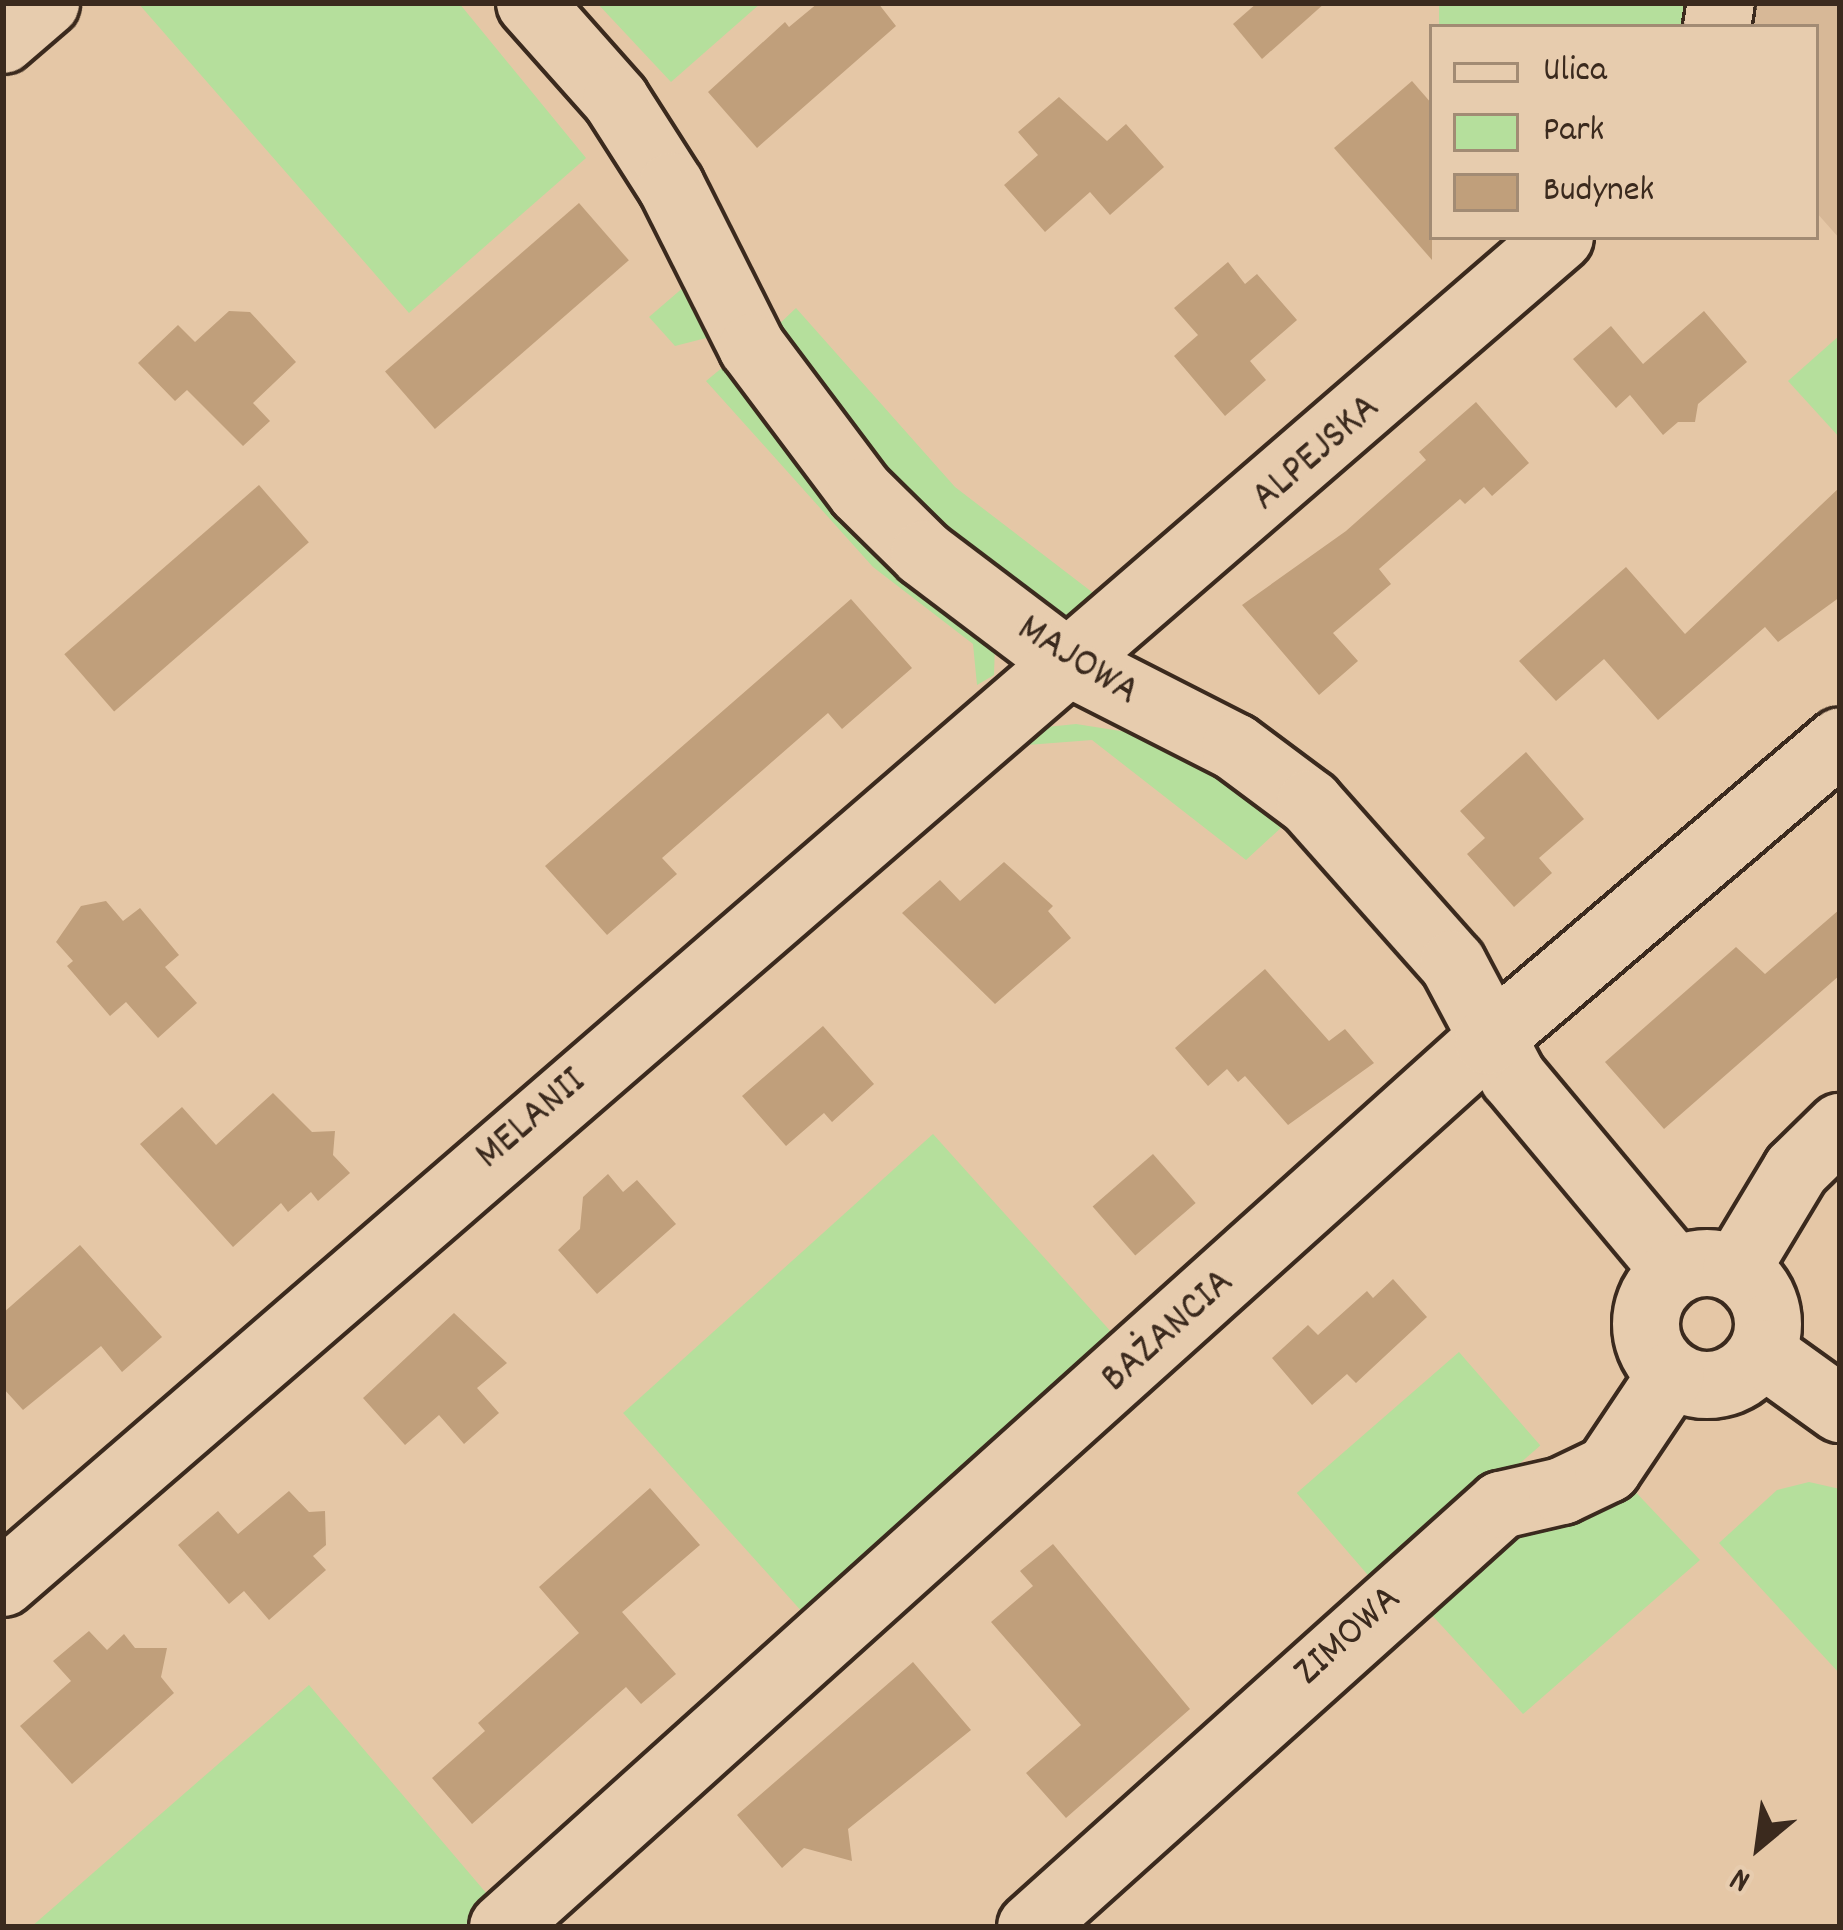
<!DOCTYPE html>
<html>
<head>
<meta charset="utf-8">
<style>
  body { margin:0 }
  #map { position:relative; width:1843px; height:1930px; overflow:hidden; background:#e5c7a6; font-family:Dekko,sans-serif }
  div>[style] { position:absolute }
  .built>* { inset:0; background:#d7b897 }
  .green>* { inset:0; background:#b5df9c; transform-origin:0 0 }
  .building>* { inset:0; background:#c09f7b; transform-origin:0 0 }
  .roads { filter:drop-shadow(3px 0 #3b2a1e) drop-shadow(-3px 0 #3b2a1e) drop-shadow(0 3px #3b2a1e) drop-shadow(0 -3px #3b2a1e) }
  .minor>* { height:66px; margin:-33px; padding:0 33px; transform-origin:33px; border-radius:33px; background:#e7ccae }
  .minor>.ring { margin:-33px; padding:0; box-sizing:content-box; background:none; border:66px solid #e7ccae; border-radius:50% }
  span { translate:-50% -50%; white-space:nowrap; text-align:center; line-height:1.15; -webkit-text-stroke:9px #e7ccae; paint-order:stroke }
  .street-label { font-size:42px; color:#3b2a1e }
  .frame { position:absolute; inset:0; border:6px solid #3b2a1e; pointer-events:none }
  .legend { position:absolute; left:1429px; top:24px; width:390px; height:216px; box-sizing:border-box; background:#e7ccae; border:3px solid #a28b74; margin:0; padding:15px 21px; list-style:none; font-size:36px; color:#3b2a1e }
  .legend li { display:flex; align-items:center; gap:24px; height:60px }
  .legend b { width:60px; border:3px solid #a28b74 }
  .north { position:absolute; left:1699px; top:1786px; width:120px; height:120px; -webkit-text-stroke:9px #e7ccae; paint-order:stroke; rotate:209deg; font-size:33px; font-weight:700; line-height:48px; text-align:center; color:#3b2a1e }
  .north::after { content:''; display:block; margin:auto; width:42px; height:54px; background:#3b2a1e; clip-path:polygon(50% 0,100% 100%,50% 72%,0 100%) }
</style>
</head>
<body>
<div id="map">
  <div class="built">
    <i style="clip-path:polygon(1743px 3px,1840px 3px,1840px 239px,1816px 212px,1816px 27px,1741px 27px)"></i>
  </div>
  <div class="green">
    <i style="clip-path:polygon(138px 3px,459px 3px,586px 158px,409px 313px)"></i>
    <i style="clip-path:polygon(597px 3px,761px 3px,671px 82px)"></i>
    <i style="left:1439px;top:3px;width:254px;height:32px"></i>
    <i style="clip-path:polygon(685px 286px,715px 321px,710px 337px,675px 346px,649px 317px)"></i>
    <i style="clip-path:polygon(796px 308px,955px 487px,1105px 602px,1074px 619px,1026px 598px,872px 466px,776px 327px)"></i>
    <i style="clip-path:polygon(1840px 335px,1840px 438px,1788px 381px)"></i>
    <i style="clip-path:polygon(723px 367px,741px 370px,995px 644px,994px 675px,977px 685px,973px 644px,873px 567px,706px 381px)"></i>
    <i style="clip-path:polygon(1076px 724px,1127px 732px,1219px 772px,1284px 825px,1246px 860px,1092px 740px,1027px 745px,1027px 729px)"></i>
    <i style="left:933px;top:1134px;width:271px;height:417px;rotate:48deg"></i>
    <i style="left:1459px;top:1352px;width:124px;height:215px;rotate:49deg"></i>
    <i style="clip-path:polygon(1809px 1482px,1840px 1489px,1840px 1674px,1719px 1543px,1777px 1490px)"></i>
    <i style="clip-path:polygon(1628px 1484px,1700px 1560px,1523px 1714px,1418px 1600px,1524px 1513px)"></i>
    <i style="clip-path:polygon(309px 1685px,493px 1901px,464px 1927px,31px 1927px)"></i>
  </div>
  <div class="building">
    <i style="clip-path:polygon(818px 3px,878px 3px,896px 26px,757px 148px,708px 92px,785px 22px,789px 27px)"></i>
    <i style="clip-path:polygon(1257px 3px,1325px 3px,1262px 59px,1233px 24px)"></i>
    <i style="clip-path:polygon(1412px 81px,1432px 104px,1432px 260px,1334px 148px)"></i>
    <i style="clip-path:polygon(1059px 97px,1107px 141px,1126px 124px,1164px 167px,1110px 215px,1090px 192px,1045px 232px,1004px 185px,1038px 155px,1018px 132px)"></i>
    <i style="left:579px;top:203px;width:76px;height:257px;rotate:49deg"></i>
    <i style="clip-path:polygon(1228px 262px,1245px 284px,1257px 274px,1297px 320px,1250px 361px,1266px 380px,1225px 416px,1174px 356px,1198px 335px,1174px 308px)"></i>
    <i style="clip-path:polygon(229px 311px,250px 312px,296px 362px,253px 403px,270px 421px,243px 446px,187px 390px,175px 401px,138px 363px,178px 325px,195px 342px)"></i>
    <i style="clip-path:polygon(1704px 311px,1747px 362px,1698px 404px,1695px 422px,1678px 422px,1663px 435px,1630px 395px,1616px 408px,1573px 359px,1611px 326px,1643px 364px)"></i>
    <i style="clip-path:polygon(1476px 402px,1529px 463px,1492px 496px,1484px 487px,1465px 504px,1460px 499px,1379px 569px,1391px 584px,1333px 633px,1358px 661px,1319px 695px,1242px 605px,1346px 531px,1426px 460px,1419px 452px)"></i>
    <i style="left:259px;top:485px;width:76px;height:258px;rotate:49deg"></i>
    <i style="clip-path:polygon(1840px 487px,1840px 597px,1778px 642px,1765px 627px,1658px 720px,1604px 659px,1556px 701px,1519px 661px,1626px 567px,1685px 634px)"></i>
    <i style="clip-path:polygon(851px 599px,912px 668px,842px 729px,828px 713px,662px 858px,677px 874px,607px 935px,545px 866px)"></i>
    <i style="clip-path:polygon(1526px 752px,1584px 819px,1539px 858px,1552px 873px,1514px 907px,1467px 854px,1485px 838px,1460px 811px)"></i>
    <i style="clip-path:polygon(1004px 862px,1053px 906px,1048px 911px,1071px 938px,995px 1004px,902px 913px,940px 880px,960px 901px)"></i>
    <i style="clip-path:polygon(106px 901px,123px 921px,140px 908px,179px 955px,165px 967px,197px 1003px,158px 1038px,126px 1002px,110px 1016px,67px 966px,73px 961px,56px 942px,81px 906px)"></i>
    <i style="clip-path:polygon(1840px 909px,1840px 975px,1664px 1129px,1605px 1062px,1736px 947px,1765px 974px)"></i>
    <i style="clip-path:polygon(1265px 969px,1329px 1041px,1345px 1029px,1374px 1063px,1288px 1125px,1245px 1076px,1238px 1082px,1227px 1069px,1208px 1086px,1175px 1048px)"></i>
    <i style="clip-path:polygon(823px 1026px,874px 1084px,832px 1122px,824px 1113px,786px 1146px,742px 1096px)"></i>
    <i style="clip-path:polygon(273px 1093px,312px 1132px,335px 1131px,333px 1155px,350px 1173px,318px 1201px,311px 1192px,288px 1212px,281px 1203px,233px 1247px,140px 1144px,182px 1107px,216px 1145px)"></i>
    <i style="left:1153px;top:1154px;width:65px;height:80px;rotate:49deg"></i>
    <i style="clip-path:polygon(608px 1174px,623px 1192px,637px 1180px,676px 1224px,597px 1294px,558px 1250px,580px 1229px,583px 1197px)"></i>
    <i style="clip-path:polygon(80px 1245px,162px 1337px,122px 1372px,101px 1346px,23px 1410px,3px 1388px,3px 1313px)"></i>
    <i style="clip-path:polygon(1393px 1279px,1427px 1317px,1356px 1383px,1347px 1374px,1312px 1405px,1272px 1358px,1308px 1325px,1318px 1335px,1367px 1291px,1373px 1298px)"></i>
    <i style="clip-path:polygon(454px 1313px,507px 1363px,477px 1388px,499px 1413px,464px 1444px,439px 1415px,405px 1445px,363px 1398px)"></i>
    <i style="clip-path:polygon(650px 1488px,700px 1545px,622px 1612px,676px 1674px,641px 1704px,626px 1687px,472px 1824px,432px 1778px,485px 1731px,478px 1723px,579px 1633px,539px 1587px)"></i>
    <i style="clip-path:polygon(289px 1491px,309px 1512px,325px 1511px,326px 1545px,313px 1556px,326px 1570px,269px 1620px,244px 1591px,229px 1604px,178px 1545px,218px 1511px,238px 1534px)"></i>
    <i style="clip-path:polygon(1053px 1544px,1190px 1709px,1066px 1818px,1026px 1773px,1081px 1725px,991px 1622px,1033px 1586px,1020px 1571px)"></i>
    <i style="clip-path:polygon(89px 1631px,107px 1650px,124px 1634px,135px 1648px,167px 1648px,161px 1677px,174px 1693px,72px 1784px,20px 1726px,71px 1681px,53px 1661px)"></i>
    <i style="clip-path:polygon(913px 1662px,971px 1730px,848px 1829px,852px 1861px,804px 1848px,782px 1868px,737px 1815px)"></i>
  </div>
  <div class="roads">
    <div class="minor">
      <i style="left:530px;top:3px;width:130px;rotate:48.4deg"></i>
      <i style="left:616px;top:100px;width:102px;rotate:57.4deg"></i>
      <i style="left:671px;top:186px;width:180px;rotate:63.3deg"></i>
      <i style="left:752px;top:347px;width:181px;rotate:53.1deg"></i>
      <i style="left:861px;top:492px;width:88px;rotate:44.5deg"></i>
      <i style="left:924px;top:554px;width:176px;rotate:37.1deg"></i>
      <i style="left:1064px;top:660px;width:192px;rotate:27deg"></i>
      <i style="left:1235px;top:747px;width:94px;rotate:36.7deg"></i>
      <i style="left:1310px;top:803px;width:215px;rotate:48.4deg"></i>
      <i style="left:1453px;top:964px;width:128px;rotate:62deg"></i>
      <i style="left:1513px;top:1077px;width:253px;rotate:50.1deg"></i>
      <i style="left:1717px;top:27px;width:24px;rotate:-81deg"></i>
      <i style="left:3px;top:40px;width:57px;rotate:-40.7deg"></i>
      <i class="ring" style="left:1646px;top:1263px;width:56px;height:56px"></i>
      <i style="left:1736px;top:1270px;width:117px;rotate:-59deg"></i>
      <i style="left:1796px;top:1170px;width:62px;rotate:-44.3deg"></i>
      <i style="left:1762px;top:1353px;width:96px;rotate:35.7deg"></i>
      <i style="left:3px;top:1583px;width:2058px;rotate:-40.84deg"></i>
      <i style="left:503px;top:1927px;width:1325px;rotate:-41.97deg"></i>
      <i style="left:1488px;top:1041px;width:462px;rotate:-40.4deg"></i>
      <i style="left:1031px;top:1927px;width:632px;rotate:-41.92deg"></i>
      <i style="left:1501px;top:1505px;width:63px;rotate:-12.9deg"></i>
      <i style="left:1562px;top:1491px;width:51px;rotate:-25.6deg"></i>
      <i style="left:1608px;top:1469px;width:113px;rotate:-56.2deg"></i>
    </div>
  </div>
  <div class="street-label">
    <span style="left:1317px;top:454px;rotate:-41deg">ALPEJSKA</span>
    <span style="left:1077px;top:662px;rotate:32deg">MAJOWA</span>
    <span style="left:532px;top:1120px;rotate:-41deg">MELANII</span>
    <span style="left:1169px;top:1332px;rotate:-42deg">BAŻANCIA</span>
    <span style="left:1349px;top:1637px;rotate:-42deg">ZIMOWA</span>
  </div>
  <div class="frame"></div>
  <ul class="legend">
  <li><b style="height:15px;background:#e7ccae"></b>Ulica</li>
  <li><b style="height:33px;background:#b5df9c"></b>Park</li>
  <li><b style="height:33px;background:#c09f7b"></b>Budynek</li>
  </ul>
  <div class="north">N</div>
</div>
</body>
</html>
